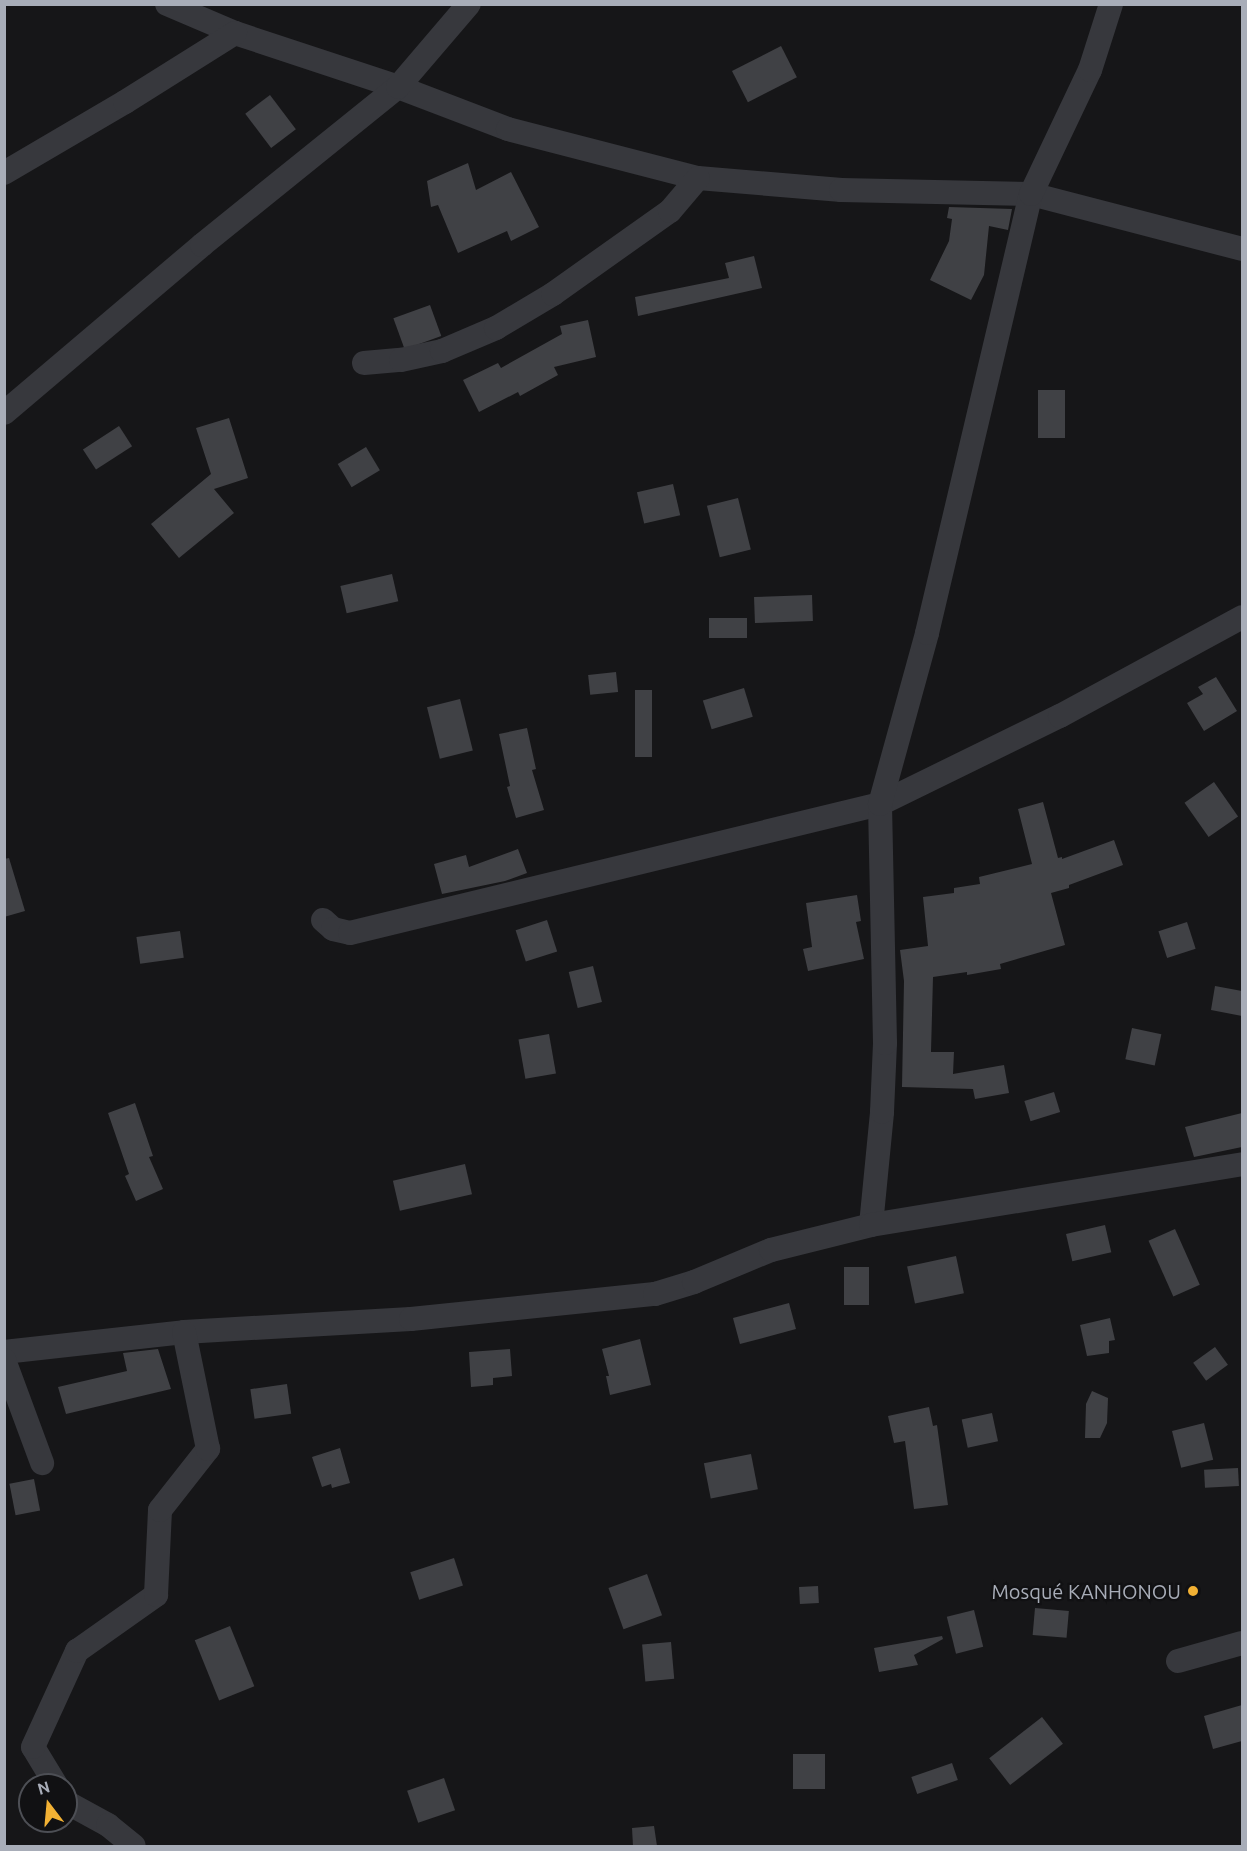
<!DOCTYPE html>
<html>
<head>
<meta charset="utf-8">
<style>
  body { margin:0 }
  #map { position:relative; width:1247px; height:1851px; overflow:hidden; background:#161618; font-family:Ubuntu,sans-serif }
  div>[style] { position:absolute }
  .building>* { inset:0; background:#404145; transform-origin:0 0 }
  .minor>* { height:24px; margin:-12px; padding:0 12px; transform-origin:12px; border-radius:12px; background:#37383d }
  .dots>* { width:16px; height:16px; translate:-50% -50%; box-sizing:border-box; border:3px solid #111113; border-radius:50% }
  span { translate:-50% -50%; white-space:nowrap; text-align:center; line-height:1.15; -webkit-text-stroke:4.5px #111113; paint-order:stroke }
  .poi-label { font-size:20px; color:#a8adb8 }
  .right { translate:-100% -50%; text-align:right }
  .frame { position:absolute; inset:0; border:6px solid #a8adb8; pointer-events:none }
  .north { position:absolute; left:18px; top:1773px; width:60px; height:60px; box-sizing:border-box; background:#111113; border:2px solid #4d4f55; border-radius:50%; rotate:344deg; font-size:16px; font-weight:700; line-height:24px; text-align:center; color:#a8adb8 }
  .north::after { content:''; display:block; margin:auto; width:21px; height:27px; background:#f2b134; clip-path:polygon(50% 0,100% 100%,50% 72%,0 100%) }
</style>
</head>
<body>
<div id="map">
  <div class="building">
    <i style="left:781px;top:46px;width:35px;height:55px;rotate:63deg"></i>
    <i style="left:270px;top:95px;width:43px;height:31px;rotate:53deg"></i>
    <i style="clip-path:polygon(468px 163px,476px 190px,511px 172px,539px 227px,511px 241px,507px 231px,458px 253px,438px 205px,431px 207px,427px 181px)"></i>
    <i style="clip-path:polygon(949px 207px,1012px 209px,1008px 230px,989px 226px,984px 275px,971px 300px,930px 280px,949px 241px,952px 219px,947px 218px)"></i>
    <i style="clip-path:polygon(754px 256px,762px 288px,638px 316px,635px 297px,729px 278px,725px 263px)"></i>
    <i style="left:430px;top:305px;width:33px;height:39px;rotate:70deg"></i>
    <i style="clip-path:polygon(588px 320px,596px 357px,554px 367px,558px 375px,520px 396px,518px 392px,479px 412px,463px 380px,498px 363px,501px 368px,562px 334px,560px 326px)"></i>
    <i style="left:1038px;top:390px;width:27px;height:48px"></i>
    <i style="clip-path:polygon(229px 418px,248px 478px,214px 489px,234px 513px,179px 558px,151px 524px,211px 474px,196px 428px)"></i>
    <i style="left:119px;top:426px;width:24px;height:43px;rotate:57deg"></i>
    <i style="left:366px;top:447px;width:27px;height:33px;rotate:59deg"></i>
    <i style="left:673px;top:484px;width:32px;height:37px;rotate:77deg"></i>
    <i style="left:738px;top:498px;width:53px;height:32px;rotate:76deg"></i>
    <i style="left:392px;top:574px;width:28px;height:53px;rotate:77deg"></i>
    <i style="left:812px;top:595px;width:26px;height:58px;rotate:88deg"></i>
    <i style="left:747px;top:618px;width:20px;height:38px;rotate:90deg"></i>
    <i style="left:616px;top:672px;width:20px;height:28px;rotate:84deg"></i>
    <i style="clip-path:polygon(1216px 677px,1237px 711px,1204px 731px,1187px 703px,1203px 694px,1198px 687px)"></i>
    <i style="left:744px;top:688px;width:30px;height:43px;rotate:73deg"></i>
    <i style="left:635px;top:690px;width:17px;height:67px"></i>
    <i style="left:460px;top:699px;width:53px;height:34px;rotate:76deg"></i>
    <i style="clip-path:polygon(527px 728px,536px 769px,532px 770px,544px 810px,516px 818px,507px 787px,510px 786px,499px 734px)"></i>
    <i style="left:1214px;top:782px;width:42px;height:36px;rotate:55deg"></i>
    <i style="clip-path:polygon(1043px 802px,1058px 858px,1062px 857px,1062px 859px,1114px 840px,1123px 865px,1069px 885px,1069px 888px,1051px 893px,1065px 945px,1000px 964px,1001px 969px,967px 975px,967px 972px,933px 977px,931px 1052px,954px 1052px,953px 1074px,1004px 1065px,1009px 1093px,975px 1099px,973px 1089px,902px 1087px,904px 981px,900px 950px,928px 946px,923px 897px,954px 893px,954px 888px,980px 884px,979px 877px,1032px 864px,1018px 809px)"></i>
    <i style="clip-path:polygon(518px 849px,527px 873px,505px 881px,442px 894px,434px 864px,466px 855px,469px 867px)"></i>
    <i style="clip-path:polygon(9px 858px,25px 911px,4px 917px,4px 859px)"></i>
    <i style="clip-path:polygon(857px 895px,861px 921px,856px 922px,864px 959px,808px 971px,803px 949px,812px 947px,806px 903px)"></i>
    <i style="left:547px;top:920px;width:33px;height:33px;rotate:72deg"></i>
    <i style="left:1187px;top:922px;width:28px;height:30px;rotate:72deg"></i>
    <i style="left:180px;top:931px;width:27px;height:44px;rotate:82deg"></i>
    <i style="left:593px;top:966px;width:37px;height:25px;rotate:76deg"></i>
    <i style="clip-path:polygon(1215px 986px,1242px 991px,1242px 1016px,1211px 1010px)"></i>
    <i style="left:1132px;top:1028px;width:30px;height:32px;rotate:12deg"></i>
    <i style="left:549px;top:1034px;width:40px;height:31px;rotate:80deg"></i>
    <i style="left:1054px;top:1092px;width:21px;height:31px;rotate:73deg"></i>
    <i style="clip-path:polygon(135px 1103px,153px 1156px,149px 1157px,163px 1189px,136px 1201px,125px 1176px,129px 1174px,108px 1113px)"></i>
    <i style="clip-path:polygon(1242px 1113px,1242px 1147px,1194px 1157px,1185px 1127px)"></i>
    <i style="left:465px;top:1164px;width:31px;height:74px;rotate:77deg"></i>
    <i style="left:1105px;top:1225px;width:28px;height:40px;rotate:77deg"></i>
    <i style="left:1175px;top:1229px;width:61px;height:29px;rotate:66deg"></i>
    <i style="left:956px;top:1256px;width:38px;height:50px;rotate:78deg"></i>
    <i style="left:844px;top:1267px;width:25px;height:38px"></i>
    <i style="left:789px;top:1303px;width:27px;height:58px;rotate:75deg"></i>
    <i style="clip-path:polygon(1110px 1318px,1115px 1340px,1109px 1341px,1109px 1353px,1087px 1356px,1080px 1325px)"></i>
    <i style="clip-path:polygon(640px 1339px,651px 1385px,610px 1395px,606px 1376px,609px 1376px,602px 1349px)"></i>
    <i style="left:1215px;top:1347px;width:22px;height:27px;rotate:54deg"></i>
    <i style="clip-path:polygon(158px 1349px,171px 1389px,66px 1414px,58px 1387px,127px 1371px,123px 1353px)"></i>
    <i style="clip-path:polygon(510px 1349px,512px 1376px,493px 1378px,493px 1385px,471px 1387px,469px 1352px)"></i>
    <i style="left:287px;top:1384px;width:30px;height:37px;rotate:82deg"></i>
    <i style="clip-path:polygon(1092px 1391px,1108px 1398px,1107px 1423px,1100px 1438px,1085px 1438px,1086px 1404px)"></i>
    <i style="clip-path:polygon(929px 1407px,933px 1426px,937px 1425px,948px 1505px,914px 1509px,905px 1441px,894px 1443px,888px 1416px)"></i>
    <i style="left:992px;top:1413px;width:29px;height:31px;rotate:78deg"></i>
    <i style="left:1204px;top:1423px;width:38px;height:33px;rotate:76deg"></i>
    <i style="clip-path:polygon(340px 1448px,350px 1483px,332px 1488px,331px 1484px,322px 1487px,312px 1457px)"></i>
    <i style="left:751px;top:1454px;width:36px;height:48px;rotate:79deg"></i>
    <i style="left:1238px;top:1468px;width:18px;height:34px;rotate:87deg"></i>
    <i style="left:34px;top:1479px;width:32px;height:25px;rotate:79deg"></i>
    <i style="left:454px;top:1558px;width:29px;height:46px;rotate:72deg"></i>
    <i style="left:647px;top:1574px;width:44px;height:41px;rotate:70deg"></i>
    <i style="left:818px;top:1586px;width:17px;height:19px;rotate:87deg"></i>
    <i style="left:1035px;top:1608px;width:34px;height:27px;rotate:5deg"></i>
    <i style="left:974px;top:1610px;width:38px;height:28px;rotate:76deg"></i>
    <i style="left:230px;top:1626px;width:65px;height:38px;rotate:68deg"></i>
    <i style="clip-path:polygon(942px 1636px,943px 1639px,914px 1655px,918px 1665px,879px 1672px,874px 1648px)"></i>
    <i style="left:671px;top:1642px;width:37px;height:29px;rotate:85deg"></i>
    <i style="clip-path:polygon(1242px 1705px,1242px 1741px,1213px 1749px,1204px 1716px)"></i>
    <i style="left:1042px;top:1717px;width:34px;height:67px;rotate:52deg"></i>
    <i style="left:793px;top:1754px;width:32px;height:35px"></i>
    <i style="left:952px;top:1763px;width:18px;height:43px;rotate:71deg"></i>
    <i style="left:444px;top:1778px;width:34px;height:39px;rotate:71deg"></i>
    <i style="clip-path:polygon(654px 1826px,657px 1846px,633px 1846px,632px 1828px)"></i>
  </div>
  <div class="minor">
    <i style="left:167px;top:4px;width:74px;rotate:23.1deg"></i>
    <i style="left:235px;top:33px;width:172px;rotate:18.3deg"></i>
    <i style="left:398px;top:87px;width:118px;rotate:20.9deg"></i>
    <i style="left:508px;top:129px;width:196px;rotate:14.5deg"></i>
    <i style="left:698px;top:178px;width:144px;rotate:4.8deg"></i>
    <i style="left:841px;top:190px;width:190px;rotate:1.2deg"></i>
    <i style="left:1031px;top:194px;width:218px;rotate:14.6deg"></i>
    <i style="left:4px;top:173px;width:140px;rotate:-30.4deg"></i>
    <i style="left:125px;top:102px;width:130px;rotate:-32.1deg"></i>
    <i style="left:364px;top:363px;width:37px;rotate:-5deg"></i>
    <i style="left:401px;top:360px;width:42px;rotate:-12.4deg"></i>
    <i style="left:442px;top:351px;width:59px;rotate:-23.1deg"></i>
    <i style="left:496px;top:328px;width:66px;rotate:-30.8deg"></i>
    <i style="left:553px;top:294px;width:143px;rotate:-35.4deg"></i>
    <i style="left:670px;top:211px;width:43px;rotate:-49.7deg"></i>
    <i style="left:4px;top:413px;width:260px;rotate:-40.3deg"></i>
    <i style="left:202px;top:245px;width:252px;rotate:-38.9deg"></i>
    <i style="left:398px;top:87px;width:109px;rotate:-49.5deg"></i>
    <i style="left:323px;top:920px;width:13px;rotate:42deg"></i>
    <i style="left:333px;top:929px;width:17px;rotate:13deg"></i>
    <i style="left:350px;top:933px;width:545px;rotate:-13.68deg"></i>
    <i style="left:880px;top:804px;width:200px;rotate:-26.1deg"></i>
    <i style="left:1060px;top:716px;width:207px;rotate:-28.5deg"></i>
    <i style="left:871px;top:1225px;width:114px;rotate:-84.4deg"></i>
    <i style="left:882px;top:1112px;width:69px;rotate:-87.5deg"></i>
    <i style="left:885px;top:1043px;width:239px;rotate:-91.2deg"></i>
    <i style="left:880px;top:804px;width:177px;rotate:-74.6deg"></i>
    <i style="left:927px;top:633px;width:451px;rotate:-76.7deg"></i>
    <i style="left:1031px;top:194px;width:137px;rotate:-64.6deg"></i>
    <i style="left:1090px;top:70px;width:69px;rotate:-72.3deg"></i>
    <i style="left:4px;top:1352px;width:181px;rotate:-6.3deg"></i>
    <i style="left:184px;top:1332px;width:227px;rotate:-3.3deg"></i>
    <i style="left:411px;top:1319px;width:245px;rotate:-5.9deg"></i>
    <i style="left:655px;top:1294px;width:41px;rotate:-17.1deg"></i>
    <i style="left:694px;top:1282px;width:83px;rotate:-22.6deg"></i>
    <i style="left:771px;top:1250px;width:103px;rotate:-14deg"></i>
    <i style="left:871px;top:1225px;width:376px;rotate:-9.3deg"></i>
    <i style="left:4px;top:1360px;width:110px;rotate:69.7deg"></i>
    <i style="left:1178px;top:1661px;width:66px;rotate:-15.7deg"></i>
    <i style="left:56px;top:1785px;width:44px;rotate:-121.2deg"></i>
    <i style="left:33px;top:1747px;width:106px;rotate:-65.4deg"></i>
    <i style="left:77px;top:1651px;width:97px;rotate:-35.3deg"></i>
    <i style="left:156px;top:1595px;width:85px;rotate:-87.3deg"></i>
    <i style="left:160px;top:1510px;width:78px;rotate:-51.8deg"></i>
    <i style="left:208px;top:1449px;width:119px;rotate:-101.6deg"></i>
    <i style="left:66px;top:1802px;width:48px;rotate:28.7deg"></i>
    <i style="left:108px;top:1825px;width:33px;rotate:39deg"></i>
  </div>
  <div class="dots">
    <i style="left:1193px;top:1591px;background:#f2b134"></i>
  </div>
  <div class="poi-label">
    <span class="right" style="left:1181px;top:1591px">Mosqué KANHONOU</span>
  </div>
  <div class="frame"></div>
  <div class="north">N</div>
</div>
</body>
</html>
